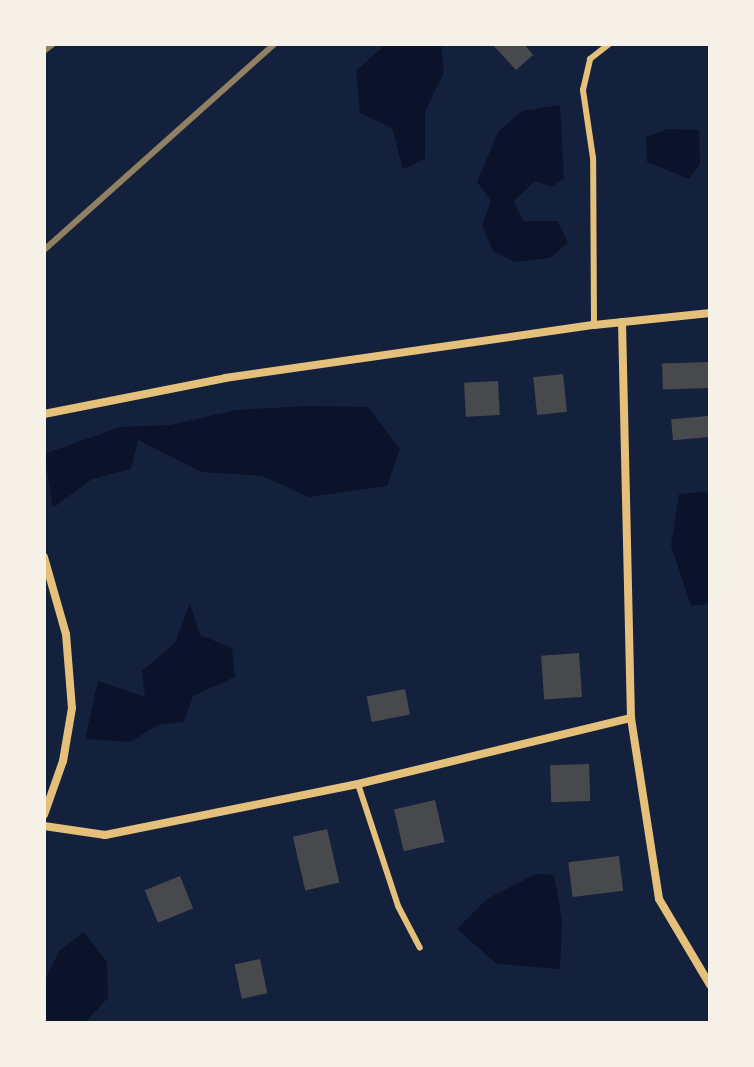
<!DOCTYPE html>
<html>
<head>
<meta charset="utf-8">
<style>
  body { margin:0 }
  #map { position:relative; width:754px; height:1067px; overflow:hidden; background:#14213d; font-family:"Work Sans",sans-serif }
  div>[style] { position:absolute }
  .water>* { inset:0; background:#0b132b }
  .building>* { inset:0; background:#48494c; transform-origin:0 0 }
  .service>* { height:6px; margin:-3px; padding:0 3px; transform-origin:3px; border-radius:3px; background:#e5c07b }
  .minor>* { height:8px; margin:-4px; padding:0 4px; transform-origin:4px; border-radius:4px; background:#e5c07b }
  .rail>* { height:6px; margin:-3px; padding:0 3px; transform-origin:3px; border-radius:3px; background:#918062 }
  span { translate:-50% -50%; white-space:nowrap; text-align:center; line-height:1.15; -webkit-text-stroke:7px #f6f1e7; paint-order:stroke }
  .frame { position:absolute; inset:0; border:46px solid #f6f1e7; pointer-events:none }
</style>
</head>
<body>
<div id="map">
  <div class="water">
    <i style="clip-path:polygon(386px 44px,441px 44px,444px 72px,425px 112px,425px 159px,403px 169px,392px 128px,360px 113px,356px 71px)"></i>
    <i style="clip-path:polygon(560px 105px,564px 178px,551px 187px,535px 181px,514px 201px,523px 221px,558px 221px,568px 243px,550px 258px,515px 262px,493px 251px,482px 226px,491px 201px,477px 182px,498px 132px,522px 111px)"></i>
    <i style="clip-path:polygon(668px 129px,699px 130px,700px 164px,689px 179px,647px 162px,646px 137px)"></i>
    <i style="clip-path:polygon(306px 406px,368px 407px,400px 449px,387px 486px,309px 497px,262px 476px,202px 472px,138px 440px,131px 469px,92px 479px,53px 508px,44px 454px,120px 427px,170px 425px,236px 410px)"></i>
    <i style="clip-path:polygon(710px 491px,710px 604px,691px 606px,671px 545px,679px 494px)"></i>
    <i style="clip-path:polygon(190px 603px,200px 635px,232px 648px,235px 677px,193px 696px,184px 722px,158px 725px,130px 742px,85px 739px,98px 681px,145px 697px,142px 671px,175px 643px)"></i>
    <i style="clip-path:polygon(536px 874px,554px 875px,562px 920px,560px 969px,497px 964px,457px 929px,487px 899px)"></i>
    <i style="clip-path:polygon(84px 932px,107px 962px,108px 998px,84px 1023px,45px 1023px,44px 982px,59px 951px)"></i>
  </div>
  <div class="building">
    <i style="clip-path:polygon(492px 44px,524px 44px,533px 55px,516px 70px)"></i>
    <i style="left:708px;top:362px;width:26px;height:46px;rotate:88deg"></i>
    <i style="left:563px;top:374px;width:38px;height:30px;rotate:84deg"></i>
    <i style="left:498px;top:381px;width:34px;height:34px;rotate:87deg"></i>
    <i style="left:708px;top:416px;width:21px;height:37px;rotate:85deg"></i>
    <i style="left:579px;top:653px;width:44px;height:38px;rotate:86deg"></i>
    <i style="left:405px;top:689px;width:26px;height:39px;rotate:79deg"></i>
    <i style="left:589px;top:764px;width:37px;height:39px;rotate:88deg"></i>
    <i style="left:435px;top:800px;width:43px;height:42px;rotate:77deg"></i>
    <i style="left:327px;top:829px;width:55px;height:35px;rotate:77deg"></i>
    <i style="left:619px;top:856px;width:35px;height:51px;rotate:83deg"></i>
    <i style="left:180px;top:876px;width:35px;height:38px;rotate:68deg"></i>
    <i style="left:260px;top:959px;width:35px;height:26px;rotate:78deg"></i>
  </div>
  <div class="service">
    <i style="left:594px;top:325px;width:167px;rotate:-90.3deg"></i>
    <i style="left:593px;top:158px;width:69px;rotate:-98.4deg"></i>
    <i style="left:583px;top:90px;width:32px;rotate:-77deg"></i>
    <i style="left:590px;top:59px;width:24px;rotate:-38deg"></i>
    <i style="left:358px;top:784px;width:128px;rotate:71.8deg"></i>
    <i style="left:398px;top:906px;width:47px;rotate:62.4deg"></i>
  </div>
  <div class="minor">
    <i style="left:622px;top:322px;width:396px;rotate:88.7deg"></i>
    <i style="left:631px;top:718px;width:183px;rotate:81.2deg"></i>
    <i style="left:659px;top:899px;width:100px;rotate:59.3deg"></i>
    <i style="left:44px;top:414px;width:185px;rotate:-11.2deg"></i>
    <i style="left:225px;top:378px;width:373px;rotate:-8.2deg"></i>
    <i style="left:594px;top:325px;width:117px;rotate:-5.9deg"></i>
    <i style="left:44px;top:557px;width:80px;rotate:74.1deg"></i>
    <i style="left:66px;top:634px;width:74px;rotate:85.4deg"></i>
    <i style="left:72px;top:708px;width:54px;rotate:99.6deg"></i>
    <i style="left:63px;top:761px;width:57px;rotate:109.4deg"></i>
    <i style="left:44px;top:826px;width:62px;rotate:8.4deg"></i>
    <i style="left:105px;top:835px;width:258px;rotate:-11.4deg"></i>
    <i style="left:358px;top:784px;width:281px;rotate:-13.6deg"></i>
  </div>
  <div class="rail">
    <i style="left:44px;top:51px;width:11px;rotate:-38deg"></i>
    <i style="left:44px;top:250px;width:309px;rotate:-41.8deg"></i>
  </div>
  <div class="frame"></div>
</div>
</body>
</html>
